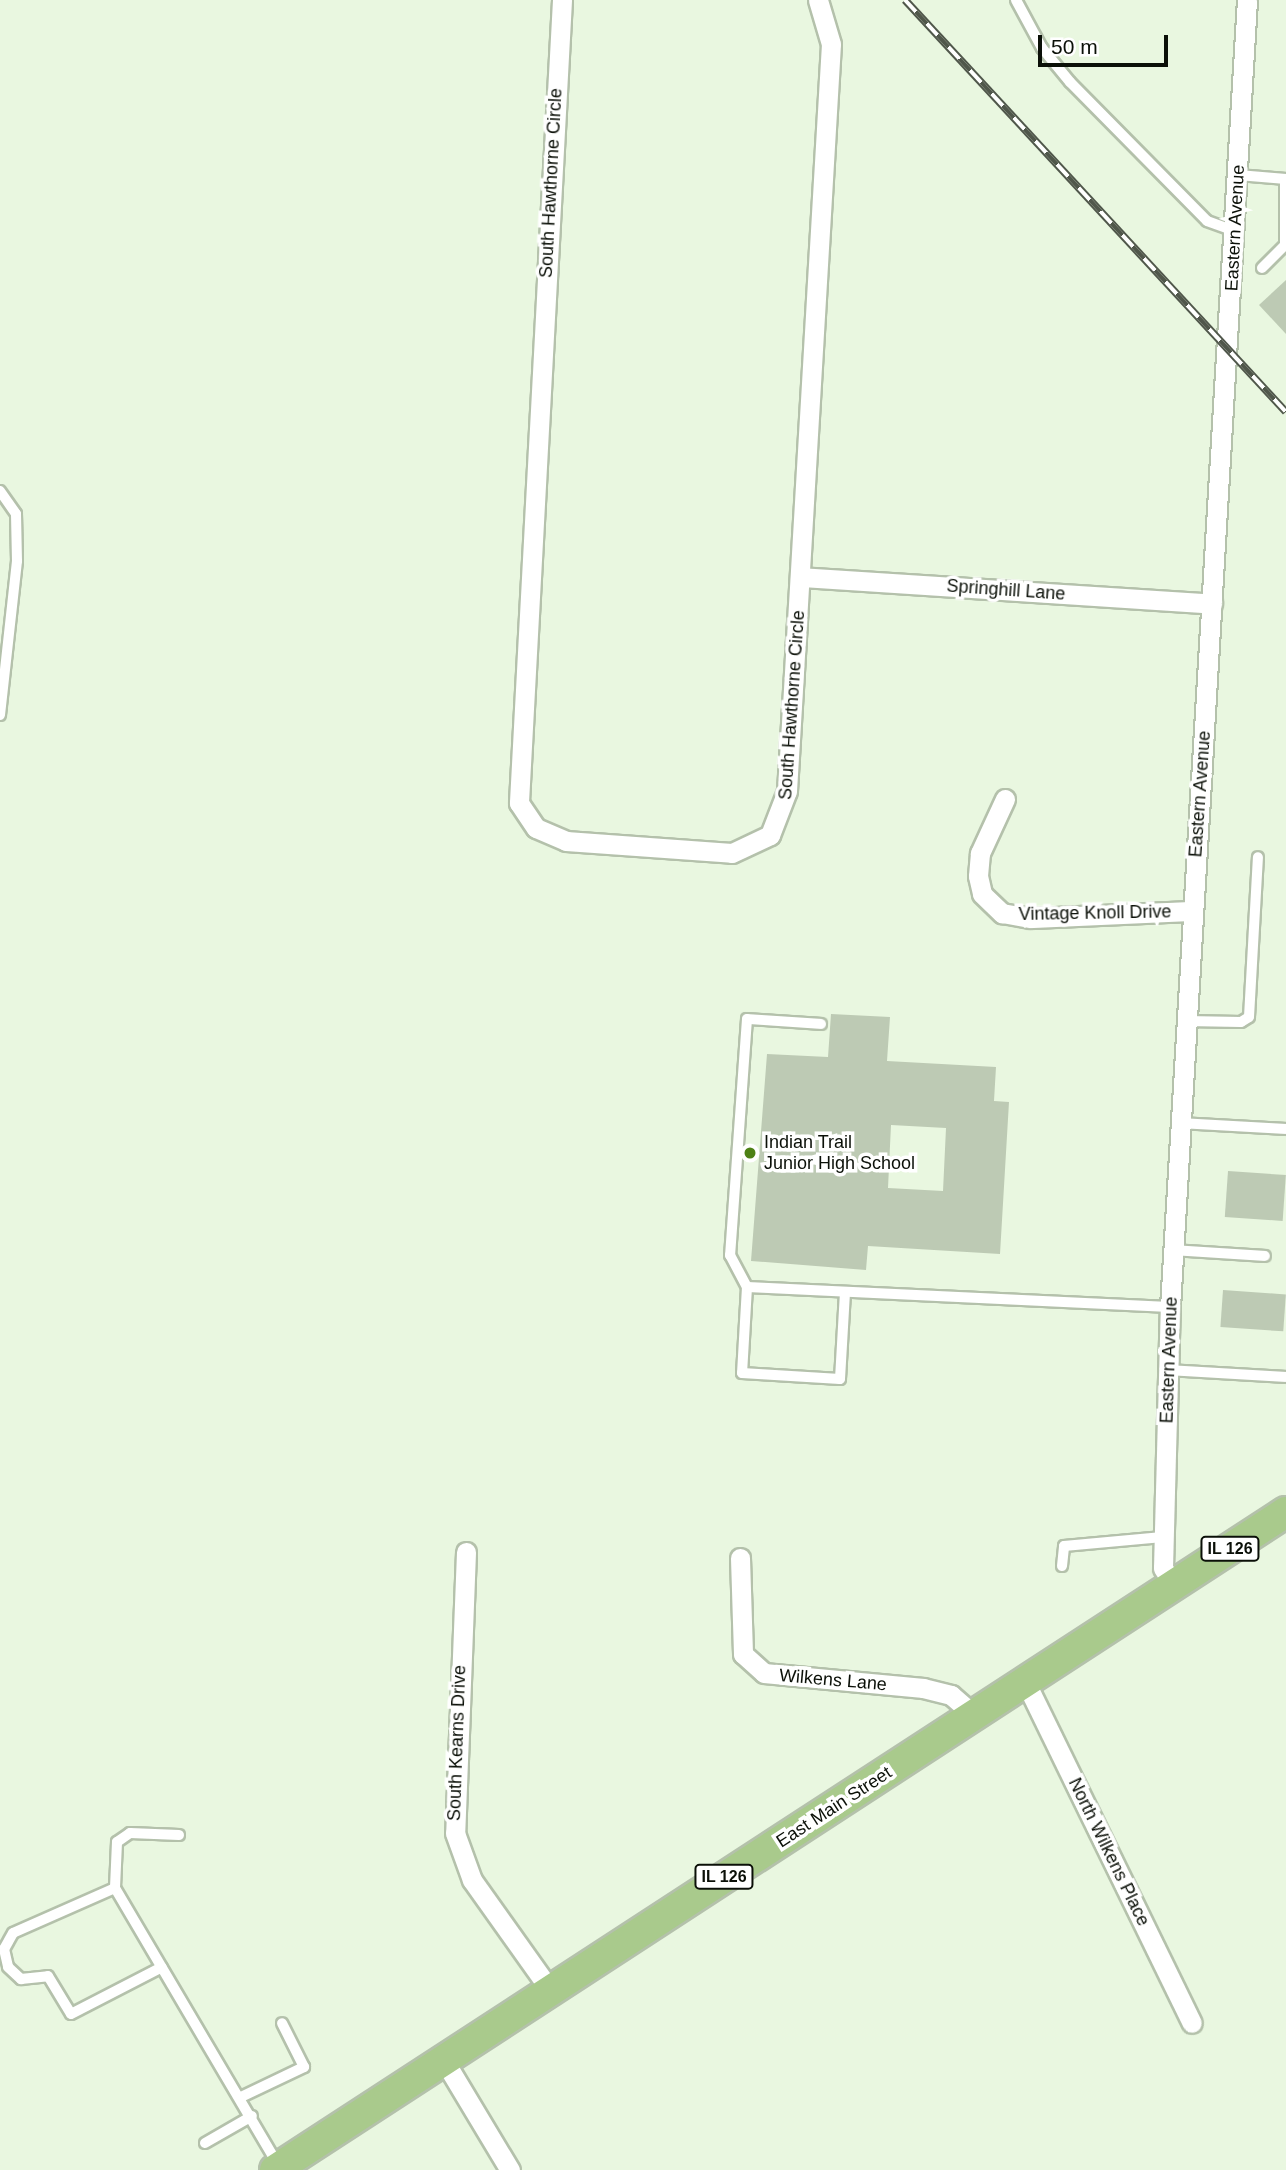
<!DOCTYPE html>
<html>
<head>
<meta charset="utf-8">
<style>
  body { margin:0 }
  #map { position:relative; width:1286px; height:2170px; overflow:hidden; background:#e9f7e0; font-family:Arial,sans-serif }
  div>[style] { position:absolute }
  .building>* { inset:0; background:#bdcab4; transform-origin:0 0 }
  .roads { filter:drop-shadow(2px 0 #b4c1ab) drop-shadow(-2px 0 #b4c1ab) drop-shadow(0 2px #b4c1ab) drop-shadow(0 -2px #b4c1ab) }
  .lane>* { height:10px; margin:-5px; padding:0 5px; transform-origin:5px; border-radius:5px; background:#fff }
  .street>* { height:19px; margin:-9.5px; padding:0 9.5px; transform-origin:9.5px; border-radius:9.5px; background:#fff }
  .primary>* { height:30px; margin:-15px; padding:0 15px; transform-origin:15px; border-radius:15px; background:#a9ca8c }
  .rail>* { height:8px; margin-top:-4px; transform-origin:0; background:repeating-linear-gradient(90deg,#fff 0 16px,#50574b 0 32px); box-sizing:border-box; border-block:2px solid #50574b }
  .dots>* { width:19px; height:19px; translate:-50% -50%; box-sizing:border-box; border:4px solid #fff; border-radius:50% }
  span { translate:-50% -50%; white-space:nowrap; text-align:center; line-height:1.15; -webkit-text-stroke:7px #fff; paint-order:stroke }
  .shield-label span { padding:2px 5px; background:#fff; border:2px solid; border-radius:5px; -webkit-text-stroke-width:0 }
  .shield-label { font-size:16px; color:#0b1008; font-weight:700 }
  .street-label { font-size:18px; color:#0b1008 }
  .poi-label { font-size:18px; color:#0b1008 }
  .left { translate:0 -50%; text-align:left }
  .scale { position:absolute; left:1038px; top:35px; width:130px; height:32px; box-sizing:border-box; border:4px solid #0b1008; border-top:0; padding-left:9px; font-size:21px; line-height:24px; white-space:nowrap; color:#0b1008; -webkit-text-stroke:5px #fff; paint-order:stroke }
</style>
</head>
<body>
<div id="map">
  <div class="building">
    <i style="clip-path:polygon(1286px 280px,1286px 334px,1259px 305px)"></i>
    <i style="clip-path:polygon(evenodd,831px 1014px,890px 1017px,887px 1061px,996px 1067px,994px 1101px,1009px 1102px,1000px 1254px,868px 1246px,866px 1270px,751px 1261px,767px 1054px,828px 1057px,831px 1014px,891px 1125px,946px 1128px,943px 1191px,888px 1188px,891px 1125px)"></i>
    <i style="left:1228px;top:1171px;width:58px;height:46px;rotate:4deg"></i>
    <i style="left:1223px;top:1290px;width:63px;height:37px;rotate:4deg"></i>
  </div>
  <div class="roads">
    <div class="lane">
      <i style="left:1016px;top:0;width:55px;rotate:61.6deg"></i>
      <i style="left:1042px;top:48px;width:44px;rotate:50.5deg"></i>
      <i style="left:1070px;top:82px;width:195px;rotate:45.4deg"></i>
      <i style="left:1207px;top:221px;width:29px;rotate:20deg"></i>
      <i style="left:1238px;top:175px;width:48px;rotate:4.8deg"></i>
      <i style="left:1285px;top:245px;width:66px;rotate:-90deg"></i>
      <i style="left:1262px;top:268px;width:34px;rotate:-45deg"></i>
      <i style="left:0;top:491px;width:28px;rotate:55deg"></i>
      <i style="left:16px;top:514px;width:47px;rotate:88.8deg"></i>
      <i style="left:17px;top:561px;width:155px;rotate:96.3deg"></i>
      <i style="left:1186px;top:1021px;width:55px;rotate:1deg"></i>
      <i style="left:1241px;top:1022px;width:9px;rotate:-32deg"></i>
      <i style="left:1249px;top:1017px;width:160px;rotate:-86.8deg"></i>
      <i style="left:821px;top:1024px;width:74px;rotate:-176.1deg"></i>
      <i style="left:747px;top:1019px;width:237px;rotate:94.1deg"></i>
      <i style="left:730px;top:1255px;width:36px;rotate:62deg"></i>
      <i style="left:747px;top:1287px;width:423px;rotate:2.7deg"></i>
      <i style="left:1180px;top:1123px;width:106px;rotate:3.2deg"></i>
      <i style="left:1173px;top:1250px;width:92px;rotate:3.7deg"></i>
      <i style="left:747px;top:1287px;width:86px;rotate:93.3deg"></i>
      <i style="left:742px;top:1373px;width:98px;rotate:3.5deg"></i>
      <i style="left:840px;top:1379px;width:87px;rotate:-86.7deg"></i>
      <i style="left:1168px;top:1370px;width:118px;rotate:3.4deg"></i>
      <i style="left:1062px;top:1566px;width:20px;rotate:-84deg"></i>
      <i style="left:1064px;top:1546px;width:99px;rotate:-5.2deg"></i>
      <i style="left:179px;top:1835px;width:49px;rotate:-177.7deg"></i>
      <i style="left:130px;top:1833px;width:16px;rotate:145deg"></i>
      <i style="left:117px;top:1842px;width:46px;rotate:92.5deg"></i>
      <i style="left:115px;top:1888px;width:319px;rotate:59.5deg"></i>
      <i style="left:115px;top:1888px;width:111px;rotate:156.2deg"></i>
      <i style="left:13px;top:1933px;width:18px;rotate:119deg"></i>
      <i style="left:4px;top:1949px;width:18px;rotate:77deg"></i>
      <i style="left:8px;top:1967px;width:18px;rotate:43deg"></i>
      <i style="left:21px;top:1979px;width:27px;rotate:-6deg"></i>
      <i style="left:48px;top:1976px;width:44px;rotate:58.8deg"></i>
      <i style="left:71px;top:2014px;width:102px;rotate:-27.3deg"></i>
      <i style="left:241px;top:2097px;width:70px;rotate:-25.5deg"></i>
      <i style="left:304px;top:2067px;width:49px;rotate:-116.6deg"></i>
      <i style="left:205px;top:2143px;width:54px;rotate:-29.9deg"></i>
    </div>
    <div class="street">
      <i style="left:562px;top:0;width:804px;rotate:93.07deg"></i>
      <i style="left:519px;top:803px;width:30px;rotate:56deg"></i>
      <i style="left:536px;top:828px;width:33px;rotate:23deg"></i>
      <i style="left:566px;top:841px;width:166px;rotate:4.1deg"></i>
      <i style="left:732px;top:853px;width:42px;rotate:-25.3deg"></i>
      <i style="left:770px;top:835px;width:47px;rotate:-68.9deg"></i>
      <i style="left:787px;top:791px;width:748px;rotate:-86.63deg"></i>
      <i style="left:831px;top:44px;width:46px;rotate:-106.5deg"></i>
      <i style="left:800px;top:577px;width:413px;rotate:3.7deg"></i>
      <i style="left:1005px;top:799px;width:60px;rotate:114.8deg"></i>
      <i style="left:980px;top:853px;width:23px;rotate:95deg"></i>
      <i style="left:978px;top:876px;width:18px;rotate:77deg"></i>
      <i style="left:982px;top:894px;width:28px;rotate:44deg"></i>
      <i style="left:1002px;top:913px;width:29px;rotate:10deg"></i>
      <i style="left:1031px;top:918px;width:161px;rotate:-2.5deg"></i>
      <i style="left:466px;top:1552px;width:281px;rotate:92.2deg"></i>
      <i style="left:455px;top:1833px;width:50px;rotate:70.1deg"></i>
      <i style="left:472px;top:1880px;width:136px;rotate:54.6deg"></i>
      <i style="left:740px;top:1558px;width:96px;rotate:88.2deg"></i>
      <i style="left:743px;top:1654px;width:28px;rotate:42deg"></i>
      <i style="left:764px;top:1673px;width:160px;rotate:5.4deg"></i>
      <i style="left:923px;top:1688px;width:29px;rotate:14deg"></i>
      <i style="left:951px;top:1695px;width:32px;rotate:41deg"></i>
      <i style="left:1173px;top:1585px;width:20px;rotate:-120deg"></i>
      <i style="left:1163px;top:1568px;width:261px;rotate:-88.5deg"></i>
      <i style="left:1170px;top:1307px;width:1309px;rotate:-86.63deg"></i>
      <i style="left:1026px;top:1683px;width:378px;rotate:64deg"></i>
      <i style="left:445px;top:2062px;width:126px;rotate:59deg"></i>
    </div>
    <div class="primary">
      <i style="left:275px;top:2170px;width:1206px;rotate:-33.06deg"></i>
    </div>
  </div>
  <div class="rail">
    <i style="left:905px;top:0;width:561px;rotate:47.24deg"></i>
  </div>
  <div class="dots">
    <i style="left:750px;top:1153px;background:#4d8115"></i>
  </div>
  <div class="shield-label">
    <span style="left:1230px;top:1549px">IL 126</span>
    <span style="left:724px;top:1877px">IL 126</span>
  </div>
  <div class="street-label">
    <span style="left:551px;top:183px;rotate:-87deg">South Hawthorne Circle</span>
    <span style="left:1235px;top:228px;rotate:-87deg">Eastern Avenue</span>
    <span style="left:1006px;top:590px;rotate:4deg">Springhill Lane</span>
    <span style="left:792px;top:705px;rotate:-86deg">South Hawthorne Circle</span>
    <span style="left:1200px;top:794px;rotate:-86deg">Eastern Avenue</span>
    <span style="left:1095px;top:913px;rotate:-1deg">Vintage Knoll Drive</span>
    <span style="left:1169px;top:1360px;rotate:-88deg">Eastern Avenue</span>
    <span style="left:833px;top:1680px;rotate:5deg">Wilkens Lane</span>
    <span style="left:457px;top:1743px;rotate:-88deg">South Kearns Drive</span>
    <span style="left:834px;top:1807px;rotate:-33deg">East Main Street</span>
    <span style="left:1109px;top:1852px;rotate:64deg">North Wilkens Place</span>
  </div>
  <div class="poi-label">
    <span class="left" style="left:764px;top:1153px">Indian Trail<br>Junior High School</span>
  </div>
  <div class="scale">50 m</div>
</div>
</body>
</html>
